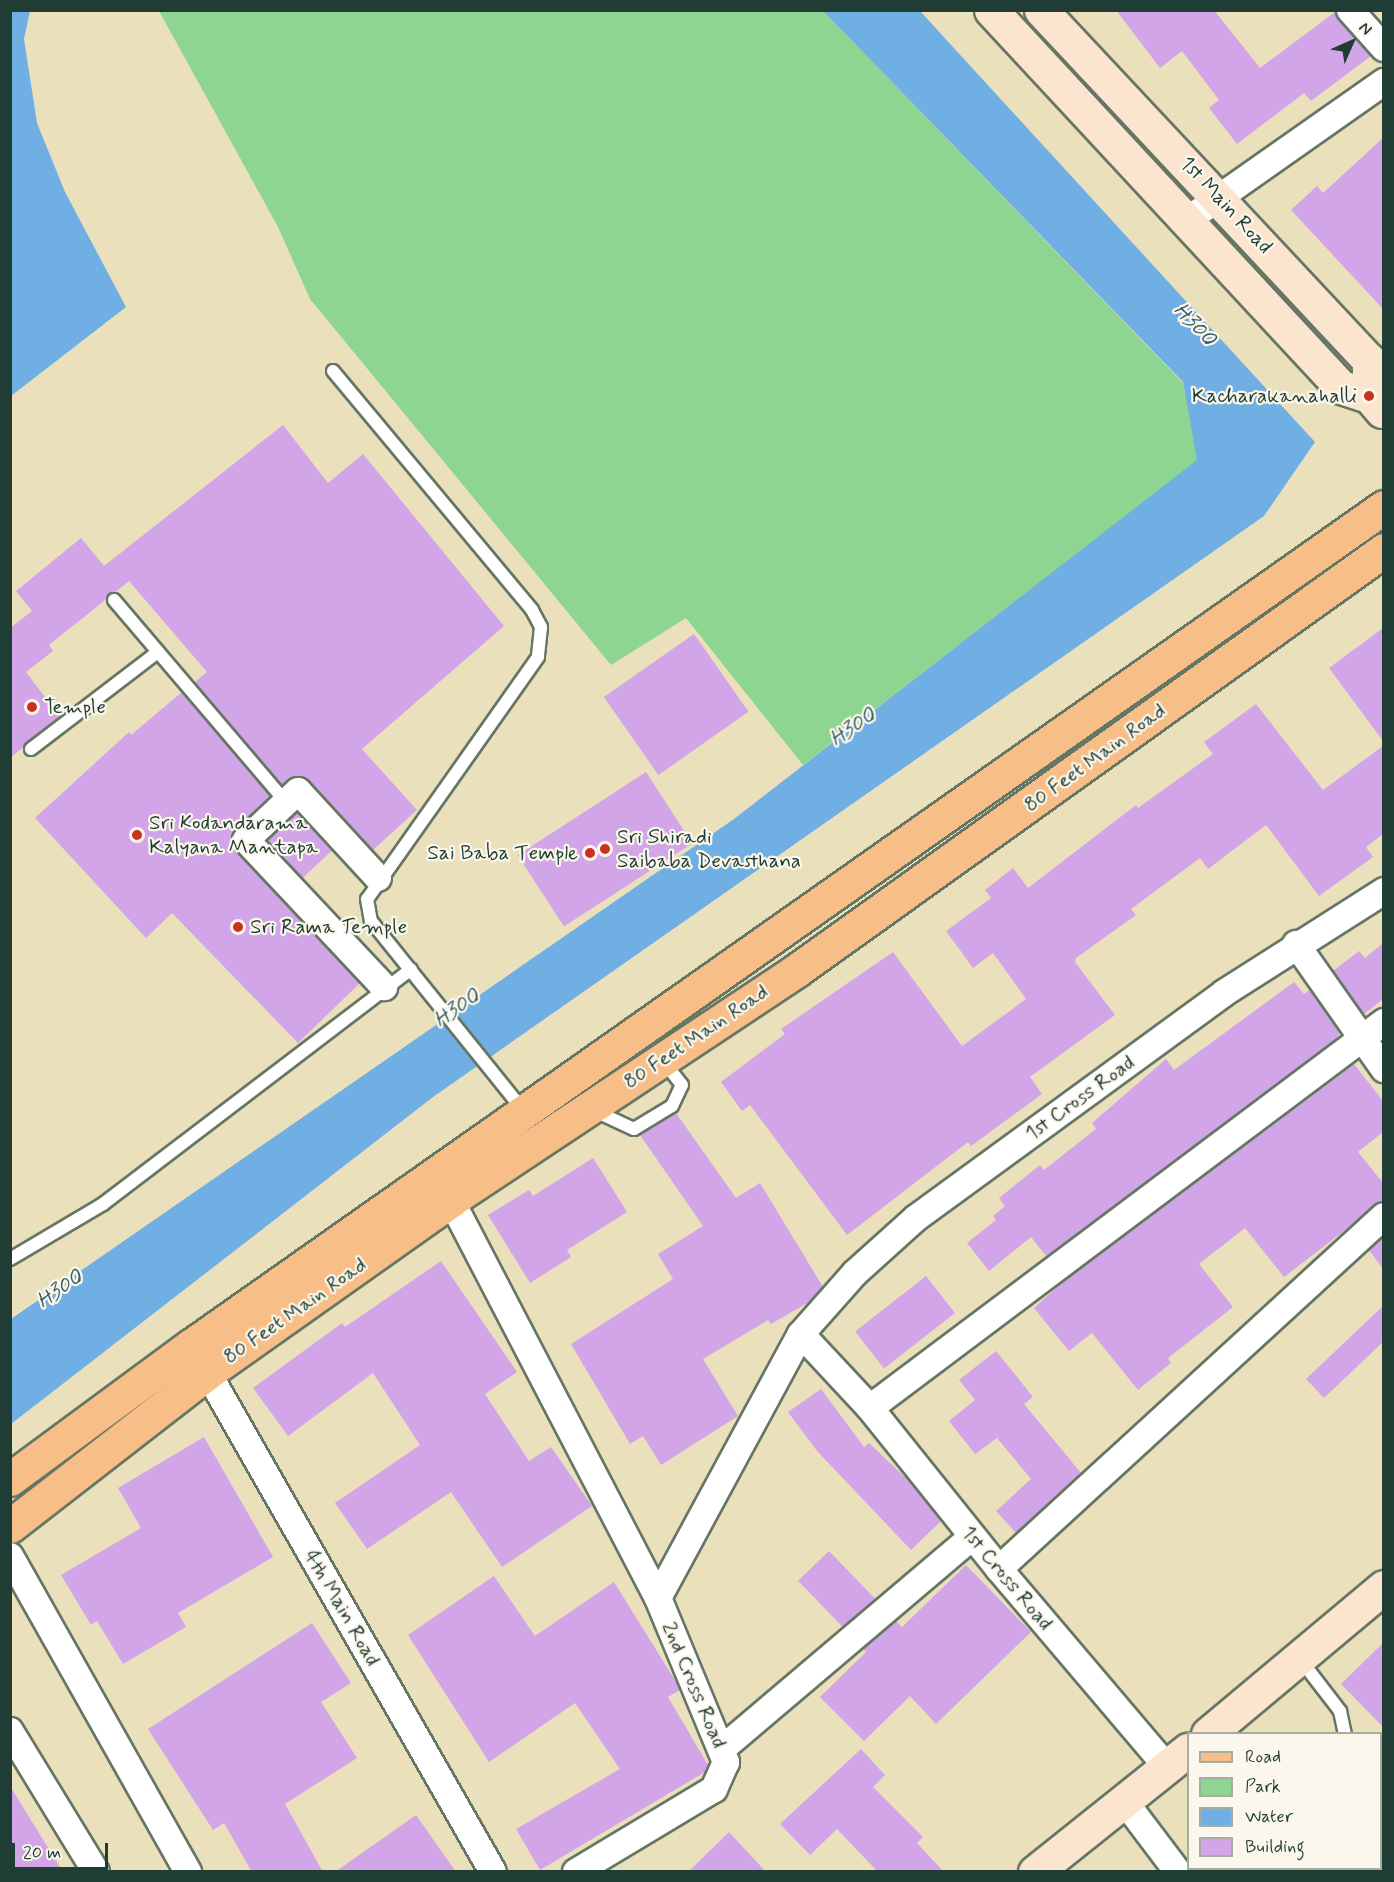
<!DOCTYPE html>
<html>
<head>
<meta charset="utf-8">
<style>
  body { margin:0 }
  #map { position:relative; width:1394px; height:1882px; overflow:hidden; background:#ebe0bc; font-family:Mynerve,sans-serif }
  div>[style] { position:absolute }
  .green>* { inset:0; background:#8dd591 }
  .water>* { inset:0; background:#70afe3 }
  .building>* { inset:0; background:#d1a5e8; transform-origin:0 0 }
  .roads { filter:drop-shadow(2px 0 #667664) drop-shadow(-2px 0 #667664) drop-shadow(0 2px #667664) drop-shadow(0 -2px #667664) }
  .lane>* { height:12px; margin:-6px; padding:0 6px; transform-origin:6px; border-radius:6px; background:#fff }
  .street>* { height:26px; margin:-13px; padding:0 13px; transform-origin:13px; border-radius:13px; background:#fff }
  .secondary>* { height:33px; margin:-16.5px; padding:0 16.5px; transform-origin:16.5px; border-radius:16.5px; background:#fce5cf }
  .primary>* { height:33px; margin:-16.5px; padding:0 16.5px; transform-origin:16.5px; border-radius:16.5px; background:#f7be87 }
  .dots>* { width:16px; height:16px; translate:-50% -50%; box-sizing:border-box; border:3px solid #fbf7ec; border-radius:50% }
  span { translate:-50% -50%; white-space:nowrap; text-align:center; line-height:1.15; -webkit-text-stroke:4.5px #fbf7ec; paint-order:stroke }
  .street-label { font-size:21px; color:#1f3d34 }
  .poi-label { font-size:21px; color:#1f3d34 }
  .right { translate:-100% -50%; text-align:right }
  .left { translate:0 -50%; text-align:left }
  .water-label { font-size:22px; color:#375f69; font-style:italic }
  .frame { position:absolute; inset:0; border:12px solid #1f3d34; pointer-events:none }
  .legend { position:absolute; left:1187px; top:1732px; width:195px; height:138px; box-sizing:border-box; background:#fbf7ec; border:2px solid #a3ada2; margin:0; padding:8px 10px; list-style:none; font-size:18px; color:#1f3d34 }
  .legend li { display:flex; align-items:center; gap:12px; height:30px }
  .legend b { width:30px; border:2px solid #a3ada2 }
  .north { position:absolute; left:1322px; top:12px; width:60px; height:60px; -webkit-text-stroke:4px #fbf7ec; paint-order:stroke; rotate:45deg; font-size:16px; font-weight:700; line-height:24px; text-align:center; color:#1f3d34 }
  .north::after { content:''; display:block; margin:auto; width:21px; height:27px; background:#1f3d34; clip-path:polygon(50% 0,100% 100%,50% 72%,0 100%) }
  .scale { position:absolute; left:12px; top:1843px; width:96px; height:27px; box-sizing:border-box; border:3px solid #1f3d34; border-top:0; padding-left:8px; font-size:18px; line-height:21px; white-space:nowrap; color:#1f3d34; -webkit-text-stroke:4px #fbf7ec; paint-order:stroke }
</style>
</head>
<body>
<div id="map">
  <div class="green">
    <i style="clip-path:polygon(159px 11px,823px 11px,1183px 383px,1198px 460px,803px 765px,686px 618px,611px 665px,310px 299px,278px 227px)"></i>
  </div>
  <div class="water">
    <i style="clip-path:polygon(11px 10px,30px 11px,24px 39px,37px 123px,65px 192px,126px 307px,11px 396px)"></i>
    <i style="clip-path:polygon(823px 11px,920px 11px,1315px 442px,1264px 516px,433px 1097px,11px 1424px,11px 1319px,734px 819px,1197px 460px,1183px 382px)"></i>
  </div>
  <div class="building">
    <i style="clip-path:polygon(1116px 10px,1214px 10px,1260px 68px,1335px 12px,1371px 56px,1311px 101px,1304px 93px,1237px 144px,1209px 108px,1219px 100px,1182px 51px,1160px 68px)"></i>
    <i style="clip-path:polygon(1383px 138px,1383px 309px,1291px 210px,1317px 186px,1323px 193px)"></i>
    <i style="clip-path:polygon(283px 425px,328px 483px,363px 454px,504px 626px,362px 749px,417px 810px,373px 850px,309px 780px,295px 776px,282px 785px,195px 682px,207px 672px,129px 581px,49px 645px,53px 651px,26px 672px,60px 717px,10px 758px,10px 628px,32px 611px,16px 591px,81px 538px,104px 566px)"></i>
    <i style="clip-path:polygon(1383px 628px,1383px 741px,1329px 668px)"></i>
    <i style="left:694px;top:634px;width:95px;height:110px;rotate:55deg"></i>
    <i style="clip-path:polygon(182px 692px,270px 796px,235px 830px,232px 836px,235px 850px,360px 983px,298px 1043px,172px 913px,146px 938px,35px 818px,129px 732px,131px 735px)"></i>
    <i style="clip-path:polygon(1256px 704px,1323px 790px,1383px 746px,1383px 834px,1366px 847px,1373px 857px,1319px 896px,1266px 825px,1208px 869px,1200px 858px,1131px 909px,1136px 915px,1076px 958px,1075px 962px,1115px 1015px,1030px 1077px,1042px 1094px,971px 1146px,968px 1142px,847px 1235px,750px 1105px,742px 1111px,721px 1082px,785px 1034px,781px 1029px,893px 952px,962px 1046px,1026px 999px,993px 953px,973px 968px,946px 931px,991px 898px,985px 890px,1013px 868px,1028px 888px,1136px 805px,1138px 808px,1213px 754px,1204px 742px)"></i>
    <i style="left:646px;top:772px;width:85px;height:153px;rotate:57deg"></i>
    <i style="left:297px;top:812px;width:52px;height:42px;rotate:47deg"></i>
    <i style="clip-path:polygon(1383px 943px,1383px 999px,1364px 1014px,1333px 971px,1359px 951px,1365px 958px)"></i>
    <i style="clip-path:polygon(1294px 982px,1304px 994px,1310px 990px,1340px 1033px,1335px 1040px,1047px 1257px,1031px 1237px,989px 1271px,967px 1243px,996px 1220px,993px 1216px,1005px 1206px,999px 1198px,1040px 1165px,1044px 1170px,1096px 1129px,1092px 1123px,1166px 1059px,1174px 1070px)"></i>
    <i style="clip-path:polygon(1354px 1064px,1383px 1101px,1383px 1132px,1358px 1152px,1383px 1183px,1383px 1201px,1284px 1277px,1245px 1228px,1199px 1264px,1233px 1307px,1168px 1358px,1171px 1363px,1138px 1390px,1092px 1333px,1069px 1351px,1034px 1308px,1065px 1280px)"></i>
    <i style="clip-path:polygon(676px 1113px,736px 1198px,760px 1183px,823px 1287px,811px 1301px,771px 1324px,768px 1320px,703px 1359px,738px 1416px,661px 1465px,643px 1436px,630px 1444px,571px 1344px,673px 1279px,658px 1254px,703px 1226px,640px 1135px)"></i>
    <i style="clip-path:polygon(593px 1158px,627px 1212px,567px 1250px,571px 1257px,530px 1283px,488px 1215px,529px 1190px,533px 1196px)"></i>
    <i style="clip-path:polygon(1383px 1237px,1383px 1269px,1369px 1250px)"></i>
    <i style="clip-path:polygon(441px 1261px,517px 1372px,485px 1394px,529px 1461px,551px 1447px,592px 1506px,502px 1567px,451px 1492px,367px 1549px,335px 1503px,420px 1445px,373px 1373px,288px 1436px,253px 1388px,342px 1323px,345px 1327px)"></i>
    <i style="left:926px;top:1276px;width:47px;height:90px;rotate:52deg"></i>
    <i style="clip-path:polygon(1383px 1306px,1383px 1342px,1324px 1398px,1306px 1379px)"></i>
    <i style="clip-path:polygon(996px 1351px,1033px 1397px,1024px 1404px,1081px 1473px,1016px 1533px,996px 1511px,1031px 1479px,997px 1438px,975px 1454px,949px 1421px,975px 1400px,959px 1380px)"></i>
    <i style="clip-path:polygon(821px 1389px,864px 1447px,869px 1443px,910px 1482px,941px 1521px,911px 1550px,817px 1451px,788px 1412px)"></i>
    <i style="clip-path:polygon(204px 1437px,273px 1557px,178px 1613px,186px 1627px,123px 1664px,97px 1621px,91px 1625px,61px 1575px,141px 1528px,118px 1488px)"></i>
    <i style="left:829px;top:1551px;width:67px;height:43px;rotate:46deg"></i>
    <i style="clip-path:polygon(966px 1565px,1031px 1632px,936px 1724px,910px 1696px,864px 1741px,820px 1697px,866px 1652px,863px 1649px,896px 1621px,902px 1627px)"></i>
    <i style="clip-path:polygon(494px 1576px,535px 1636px,614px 1582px,678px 1685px,680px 1690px,668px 1697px,708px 1765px,705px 1772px,540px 1870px,516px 1829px,620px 1769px,575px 1703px,489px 1762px,408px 1635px)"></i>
    <i style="clip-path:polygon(312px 1623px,351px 1683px,321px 1702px,357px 1758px,285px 1804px,323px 1872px,252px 1872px,224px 1823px,213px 1830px,148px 1729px)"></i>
    <i style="clip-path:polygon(1383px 1643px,1383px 1727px,1341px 1684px)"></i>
    <i style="clip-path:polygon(861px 1749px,885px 1775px,873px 1787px,923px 1837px,917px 1843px,944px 1872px,878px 1872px,837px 1829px,810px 1855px,780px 1824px)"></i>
    <i style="clip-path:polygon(10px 1786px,63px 1872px,10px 1872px)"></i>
    <i style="clip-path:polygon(416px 1815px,456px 1872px,335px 1872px)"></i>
    <i style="clip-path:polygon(729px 1832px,766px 1872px,688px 1872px)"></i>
  </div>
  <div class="roads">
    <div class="lane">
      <i style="left:333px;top:371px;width:311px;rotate:50.2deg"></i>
      <i style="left:532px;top:610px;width:19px;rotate:62deg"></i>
      <i style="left:541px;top:627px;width:30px;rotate:96deg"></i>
      <i style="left:538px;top:657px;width:296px;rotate:125.2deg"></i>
      <i style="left:367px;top:899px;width:22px;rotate:80deg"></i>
      <i style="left:371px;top:921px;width:243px;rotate:51.2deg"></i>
      <i style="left:114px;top:600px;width:265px;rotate:49.6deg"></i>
      <i style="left:31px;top:749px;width:160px;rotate:-37.4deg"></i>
      <i style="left:593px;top:1110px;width:45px;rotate:24.9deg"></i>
      <i style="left:634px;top:1129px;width:44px;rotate:-31.2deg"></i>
      <i style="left:672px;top:1106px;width:23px;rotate:-65deg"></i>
      <i style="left:682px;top:1085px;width:31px;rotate:-128deg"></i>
      <i style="left:10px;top:1259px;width:108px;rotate:-30.6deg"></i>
      <i style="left:103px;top:1204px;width:387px;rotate:-37.3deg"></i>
      <i style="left:1300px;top:1659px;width:66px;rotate:52.4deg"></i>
      <i style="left:1340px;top:1711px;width:24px;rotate:78deg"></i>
      <i style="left:1380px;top:1794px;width:4px;rotate:45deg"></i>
    </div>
    <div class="street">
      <i style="left:1350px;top:10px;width:51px;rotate:48.2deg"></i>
      <i style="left:1186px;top:221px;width:242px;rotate:-35.1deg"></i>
      <i style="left:378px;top:878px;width:118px;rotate:-132.6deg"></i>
      <i style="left:298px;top:791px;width:71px;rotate:136.7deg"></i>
      <i style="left:246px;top:840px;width:202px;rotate:46.8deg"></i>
      <i style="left:1296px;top:944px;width:153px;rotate:54.9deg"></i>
      <i style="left:443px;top:1185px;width:466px;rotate:62.5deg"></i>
      <i style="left:658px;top:1598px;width:178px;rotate:67.5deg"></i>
      <i style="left:726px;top:1762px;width:30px;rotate:114deg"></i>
      <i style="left:714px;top:1789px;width:161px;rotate:149deg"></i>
      <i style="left:801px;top:1334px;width:101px;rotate:47deg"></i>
      <i style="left:870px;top:1408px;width:206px;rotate:51.3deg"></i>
      <i style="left:999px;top:1569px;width:260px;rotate:49.7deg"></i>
      <i style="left:198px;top:1356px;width:594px;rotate:60.24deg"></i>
      <i style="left:870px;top:1408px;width:643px;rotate:-36.91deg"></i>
      <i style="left:10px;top:1556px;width:363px;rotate:60.6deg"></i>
      <i style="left:999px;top:1569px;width:522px;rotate:-42.52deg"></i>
      <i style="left:658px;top:1598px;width:300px;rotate:-61.6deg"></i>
      <i style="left:801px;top:1334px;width:81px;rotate:-48.5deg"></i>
      <i style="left:855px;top:1273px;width:82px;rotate:-42deg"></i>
      <i style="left:916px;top:1218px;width:381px;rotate:-36.1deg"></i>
      <i style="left:1224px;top:993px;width:190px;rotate:-32.5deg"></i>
      <i style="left:10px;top:1731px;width:165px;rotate:58.6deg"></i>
      <i style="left:722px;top:1749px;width:328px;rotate:-40.3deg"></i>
      <i style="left:1125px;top:1802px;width:88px;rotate:52.9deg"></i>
    </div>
    <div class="secondary">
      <i style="left:991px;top:10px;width:514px;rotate:47.13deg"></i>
      <i style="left:1341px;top:387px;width:29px;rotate:18deg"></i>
      <i style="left:1041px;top:10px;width:480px;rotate:46.9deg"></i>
      <i style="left:1369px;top:360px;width:36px;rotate:90deg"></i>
      <i style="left:1369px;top:396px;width:20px;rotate:49deg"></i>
      <i style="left:1208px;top:1734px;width:229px;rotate:-39.9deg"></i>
      <i style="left:1035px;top:1872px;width:196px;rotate:-38.6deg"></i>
    </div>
    <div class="primary">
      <i style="left:10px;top:1479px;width:226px;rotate:-36.4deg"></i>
      <i style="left:192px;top:1345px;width:1457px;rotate:-35.11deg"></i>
      <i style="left:10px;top:1526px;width:249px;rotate:-37.8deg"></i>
      <i style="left:207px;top:1373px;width:299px;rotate:-35.3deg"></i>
      <i style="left:451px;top:1200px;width:415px;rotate:-33.6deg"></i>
      <i style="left:797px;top:970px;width:722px;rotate:-35.58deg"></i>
    </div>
  </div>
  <div class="dots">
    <i style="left:1369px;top:396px;background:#c8321e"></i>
    <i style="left:32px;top:707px;background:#c8321e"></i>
    <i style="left:137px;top:835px;background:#c8321e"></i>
    <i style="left:605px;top:849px;background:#c8321e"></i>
    <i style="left:590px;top:853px;background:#c8321e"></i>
    <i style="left:238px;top:927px;background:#c8321e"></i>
  </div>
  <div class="street-label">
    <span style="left:1226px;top:205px;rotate:47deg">1st Main Road</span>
    <span style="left:1095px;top:758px;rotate:-36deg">80 Feet Main Road</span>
    <span style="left:696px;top:1037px;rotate:-34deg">80 Feet Main Road</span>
    <span style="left:1080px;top:1098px;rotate:-36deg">1st Cross Road</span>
    <span style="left:295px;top:1311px;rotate:-35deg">80 Feet Main Road</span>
    <span style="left:1007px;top:1578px;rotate:50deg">1st Cross Road</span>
    <span style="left:342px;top:1608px;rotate:60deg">4th Main Road</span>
    <span style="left:694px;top:1685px;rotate:67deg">2nd Cross Road</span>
  </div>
  <div class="poi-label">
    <span class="right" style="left:1357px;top:396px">Kacharakanahalli</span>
    <span class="left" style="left:44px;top:707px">Temple</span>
    <span class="left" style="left:149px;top:835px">Sri Kodandarama<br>Kalyana Mantapa</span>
    <span class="left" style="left:617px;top:849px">Sri Shiradi<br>Saibaba Devasthana</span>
    <span class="right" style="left:578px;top:853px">Sai Baba Temple</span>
    <span class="left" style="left:250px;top:927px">Sri Rama Temple</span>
  </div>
  <div class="water-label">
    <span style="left:1194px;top:325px;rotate:46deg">H300</span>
    <span style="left:853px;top:728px;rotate:-35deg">H300</span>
    <span style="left:457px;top:1009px;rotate:-35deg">H300</span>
    <span style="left:60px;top:1290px;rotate:-35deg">H300</span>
  </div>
  <div class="frame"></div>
  <ul class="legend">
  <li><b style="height:8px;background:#f7be87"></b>Road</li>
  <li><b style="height:16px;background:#8dd591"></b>Park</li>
  <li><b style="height:16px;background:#70afe3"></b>Water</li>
  <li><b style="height:16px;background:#d1a5e8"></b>Building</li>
  </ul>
  <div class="north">N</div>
  <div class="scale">20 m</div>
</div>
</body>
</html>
